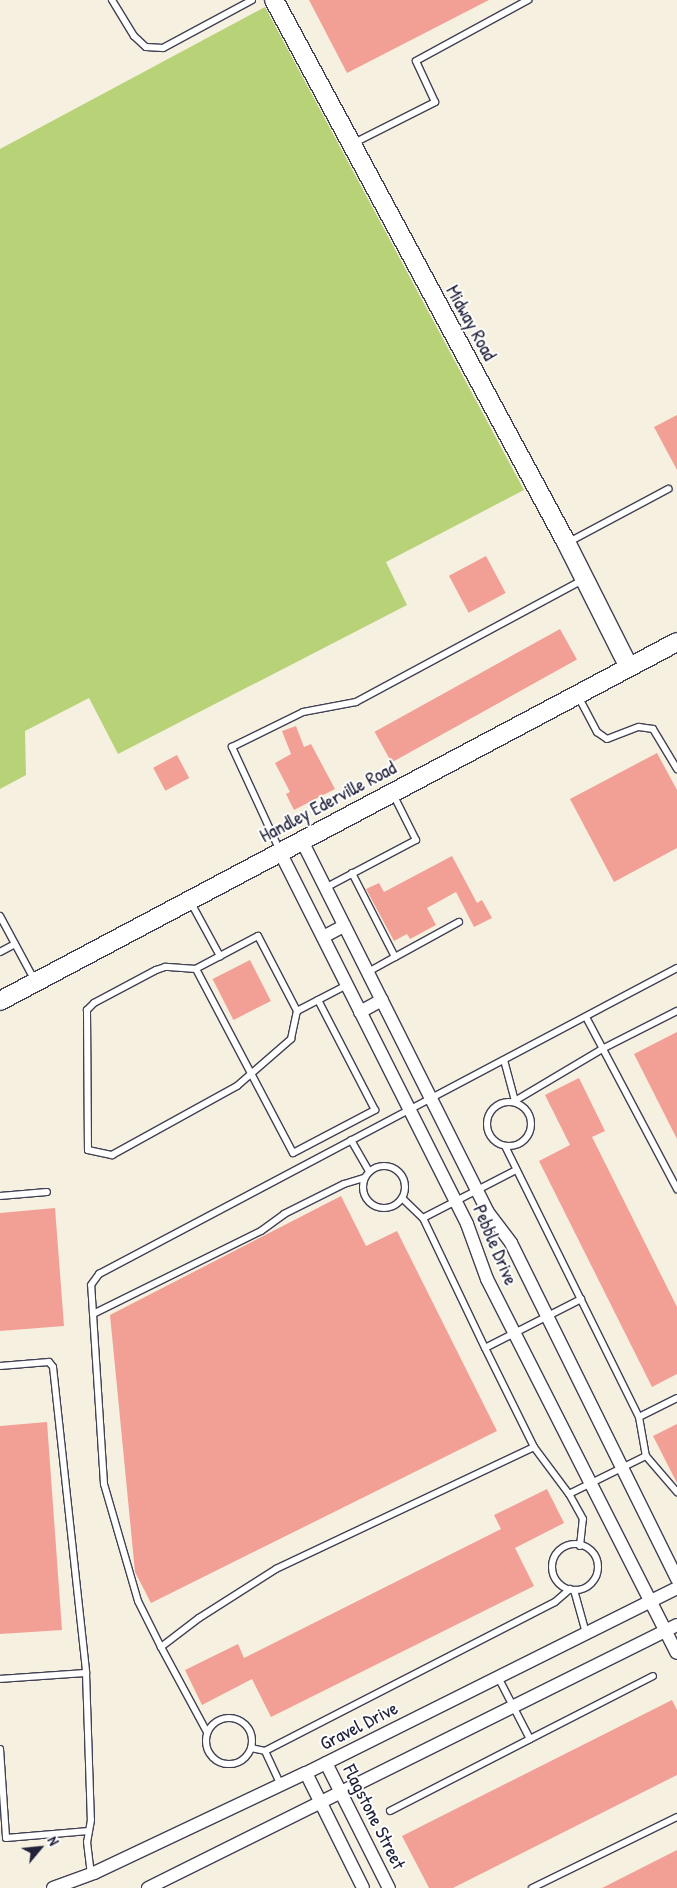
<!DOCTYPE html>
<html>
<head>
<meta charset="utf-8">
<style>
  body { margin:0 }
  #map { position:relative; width:677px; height:1888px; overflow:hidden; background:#f5f0e0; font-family:"Patrick Hand",sans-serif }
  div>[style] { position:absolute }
  .green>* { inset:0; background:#b8d277 }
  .building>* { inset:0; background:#f2a095; transform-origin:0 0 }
  .roads { filter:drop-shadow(1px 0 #424154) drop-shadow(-1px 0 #424154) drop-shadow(0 1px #424154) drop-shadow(0 -1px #424154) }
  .lane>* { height:6px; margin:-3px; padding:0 3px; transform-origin:3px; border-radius:3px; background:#fff }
  .lane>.ring { margin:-3px; padding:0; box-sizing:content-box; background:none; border:6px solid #fff; border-radius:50% }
  .street>* { height:12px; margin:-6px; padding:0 6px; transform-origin:6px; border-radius:6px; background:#fff }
  .secondary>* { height:18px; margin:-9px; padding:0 9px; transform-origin:9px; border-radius:9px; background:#fff }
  span { translate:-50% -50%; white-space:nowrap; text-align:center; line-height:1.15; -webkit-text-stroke:4px #fff; paint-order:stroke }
  .street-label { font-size:19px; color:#22223b }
  .north { position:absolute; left:15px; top:1823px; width:50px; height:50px; -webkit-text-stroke:4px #fff; paint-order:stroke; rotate:62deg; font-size:14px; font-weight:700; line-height:20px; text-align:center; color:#22223b }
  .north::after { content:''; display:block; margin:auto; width:18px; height:22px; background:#22223b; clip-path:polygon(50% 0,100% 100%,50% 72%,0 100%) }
</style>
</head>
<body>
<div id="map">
  <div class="green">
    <i style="clip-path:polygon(265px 7px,524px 490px,386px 562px,407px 605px,118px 754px,89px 698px,25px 731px,26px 775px,0 789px,0 149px)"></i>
  </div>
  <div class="building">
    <i style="clip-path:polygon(309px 0,489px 0,347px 73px)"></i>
    <i style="clip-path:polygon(677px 415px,677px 470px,654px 427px)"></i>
    <i style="left:486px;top:556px;width:42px;height:42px;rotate:62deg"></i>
    <i style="left:560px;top:629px;width:35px;height:212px;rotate:61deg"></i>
    <i style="clip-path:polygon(296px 726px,304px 747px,311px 744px,335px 789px,294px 810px,286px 794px,290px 792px,275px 763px,291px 754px,282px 731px)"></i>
    <i style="clip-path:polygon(657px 753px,677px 790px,677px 848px,614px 882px,570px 799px)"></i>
    <i style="left:177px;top:755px;width:26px;height:27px;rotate:62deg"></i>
    <i style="clip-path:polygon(452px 856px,477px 903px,482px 900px,492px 918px,474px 927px,456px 892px,427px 908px,436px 925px,410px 939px,407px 934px,394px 941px,366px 889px,379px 883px,384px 892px)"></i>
    <i style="left:250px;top:960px;width:46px;height:42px;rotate:63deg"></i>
    <i style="clip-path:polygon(677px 1032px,677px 1139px,634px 1054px)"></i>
    <i style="clip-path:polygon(579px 1078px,605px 1131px,592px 1137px,677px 1307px,677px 1374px,652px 1387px,539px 1161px,570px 1145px,545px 1095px)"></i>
    <i style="clip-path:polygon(341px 1196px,366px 1246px,397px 1231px,497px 1431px,151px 1603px,135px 1572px,110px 1315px)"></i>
    <i style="clip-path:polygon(55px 1208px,64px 1326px,0 1331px,0 1213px)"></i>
    <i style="clip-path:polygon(47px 1422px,62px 1630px,0 1634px,0 1426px)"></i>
    <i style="clip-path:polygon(677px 1424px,677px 1483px,653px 1436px)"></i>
    <i style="clip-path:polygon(547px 1489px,564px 1523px,515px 1548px,534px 1586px,271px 1717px,252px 1679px,202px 1705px,185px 1670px,238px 1644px,244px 1658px,501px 1529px,494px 1515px)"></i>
    <i style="clip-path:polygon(672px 1700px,677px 1710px,677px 1775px,453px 1888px,429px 1888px,402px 1836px)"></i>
    <i style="clip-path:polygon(677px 1850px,677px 1888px,602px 1888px)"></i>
  </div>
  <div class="roads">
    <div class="lane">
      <i style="left:112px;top:0;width:42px;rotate:58.6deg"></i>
      <i style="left:134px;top:36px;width:16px;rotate:43deg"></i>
      <i style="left:146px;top:47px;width:17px;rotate:3deg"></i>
      <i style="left:163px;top:48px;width:101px;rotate:-28.3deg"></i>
      <i style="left:354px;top:143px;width:91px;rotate:-26.8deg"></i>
      <i style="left:435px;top:102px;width:45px;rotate:-114.9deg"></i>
      <i style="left:416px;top:61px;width:128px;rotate:-28.6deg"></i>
      <i style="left:567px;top:543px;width:115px;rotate:-28.1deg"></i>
      <i style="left:578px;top:696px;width:41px;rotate:62.2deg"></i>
      <i style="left:597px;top:732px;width:12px;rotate:35deg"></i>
      <i style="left:607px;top:739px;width:34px;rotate:-21deg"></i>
      <i style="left:639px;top:727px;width:14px;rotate:8deg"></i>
      <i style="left:653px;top:729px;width:47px;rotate:59deg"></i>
      <i style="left:280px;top:851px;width:115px;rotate:-114.8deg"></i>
      <i style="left:232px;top:747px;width:79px;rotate:-26.2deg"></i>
      <i style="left:303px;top:712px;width:54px;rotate:-10.7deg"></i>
      <i style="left:356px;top:702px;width:258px;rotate:-28.3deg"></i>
      <i style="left:352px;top:873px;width:94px;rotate:62.9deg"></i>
      <i style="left:395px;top:957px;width:73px;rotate:-28.7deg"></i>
      <i style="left:325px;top:888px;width:103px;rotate:-27.8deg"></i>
      <i style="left:416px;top:840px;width:51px;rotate:-116.6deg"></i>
      <i style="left:190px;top:901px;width:63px;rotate:61.4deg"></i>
      <i style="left:220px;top:956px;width:43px;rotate:-27.8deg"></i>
      <i style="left:258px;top:936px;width:85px;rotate:62.5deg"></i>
      <i style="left:297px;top:1011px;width:56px;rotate:-27.5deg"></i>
      <i style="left:0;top:916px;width:74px;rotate:61.7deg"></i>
      <i style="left:0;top:952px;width:17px;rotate:-28deg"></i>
      <i style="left:220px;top:956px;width:27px;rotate:152deg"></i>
      <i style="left:196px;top:969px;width:208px;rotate:62.2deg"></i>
      <i style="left:293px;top:1153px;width:93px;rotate:-27.7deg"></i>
      <i style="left:375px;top:1110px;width:124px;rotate:-117.4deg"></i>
      <i style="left:196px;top:969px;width:31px;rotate:-176deg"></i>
      <i style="left:165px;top:967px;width:9px;rotate:162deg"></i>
      <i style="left:156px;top:970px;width:70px;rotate:152deg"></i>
      <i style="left:94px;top:1003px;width:10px;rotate:135deg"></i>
      <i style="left:87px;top:1010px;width:140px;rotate:89.6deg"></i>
      <i style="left:88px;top:1150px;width:25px;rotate:12deg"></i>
      <i style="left:112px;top:1155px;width:143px;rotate:-28.9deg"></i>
      <i style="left:237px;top:1086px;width:72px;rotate:-41deg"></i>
      <i style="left:291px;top:1039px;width:29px;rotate:-78deg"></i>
      <i style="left:368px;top:972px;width:31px;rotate:-29deg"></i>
      <i style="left:586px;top:1017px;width:195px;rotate:62.1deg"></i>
      <i style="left:504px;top:1060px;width:42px;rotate:75deg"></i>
      <i class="ring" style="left:487px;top:1102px;width:38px;height:38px"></i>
      <i style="left:513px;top:1102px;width:106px;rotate:-30.7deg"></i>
      <i style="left:604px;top:1048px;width:82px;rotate:-26.9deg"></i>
      <i style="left:351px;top:1140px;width:36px;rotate:60deg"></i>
      <i style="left:505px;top:1146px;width:302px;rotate:63.7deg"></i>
      <i style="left:639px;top:1417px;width:42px;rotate:-26.6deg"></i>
      <i class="ring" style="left:363px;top:1166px;width:36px;height:36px"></i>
      <i style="left:0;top:1196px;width:47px;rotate:-4.9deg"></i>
      <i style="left:402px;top:1198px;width:29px;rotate:44deg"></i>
      <i style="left:423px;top:1218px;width:144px;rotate:64.5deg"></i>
      <i style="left:423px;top:1218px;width:105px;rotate:-27.3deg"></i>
      <i style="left:93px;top:1314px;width:187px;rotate:-26.3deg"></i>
      <i style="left:261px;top:1231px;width:29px;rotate:-36deg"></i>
      <i style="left:284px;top:1214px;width:67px;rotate:-26.6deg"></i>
      <i style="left:344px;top:1184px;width:21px;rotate:-17deg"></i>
      <i style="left:0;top:1366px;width:49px;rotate:-4.7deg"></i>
      <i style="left:49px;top:1362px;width:6px;rotate:51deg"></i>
      <i style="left:53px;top:1367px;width:308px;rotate:83.8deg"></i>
      <i style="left:86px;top:1673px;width:147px;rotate:88.1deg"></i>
      <i style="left:91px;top:1820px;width:22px;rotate:100deg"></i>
      <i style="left:87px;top:1842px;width:32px;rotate:83deg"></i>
      <i style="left:639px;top:1417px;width:40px;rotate:80deg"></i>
      <i style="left:534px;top:1447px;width:110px;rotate:-116.3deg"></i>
      <i style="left:485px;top:1348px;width:108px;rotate:-27deg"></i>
      <i style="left:569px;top:1494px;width:86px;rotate:-26.3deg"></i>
      <i style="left:646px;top:1456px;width:48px;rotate:49.3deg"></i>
      <i class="ring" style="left:552px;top:1544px;width:40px;height:40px"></i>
      <i style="left:580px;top:1546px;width:27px;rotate:-84deg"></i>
      <i style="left:583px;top:1519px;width:29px;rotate:-119deg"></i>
      <i style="left:569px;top:1494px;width:59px;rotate:-126.7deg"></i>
      <i style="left:534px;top:1447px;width:285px;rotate:154.7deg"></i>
      <i style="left:276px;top:1569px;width:91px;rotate:147.5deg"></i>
      <i style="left:199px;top:1618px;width:48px;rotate:142.7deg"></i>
      <i style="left:161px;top:1647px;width:51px;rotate:-116.6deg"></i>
      <i style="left:138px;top:1601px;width:122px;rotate:-106.2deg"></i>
      <i style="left:104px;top:1484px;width:199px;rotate:-93.7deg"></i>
      <i style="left:91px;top:1285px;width:14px;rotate:-54deg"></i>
      <i style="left:99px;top:1274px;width:654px;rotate:-27.9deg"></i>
      <i style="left:574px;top:1590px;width:45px;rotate:74.4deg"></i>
      <i style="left:161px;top:1647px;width:97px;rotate:61.6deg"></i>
      <i style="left:0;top:1679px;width:86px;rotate:-4deg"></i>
      <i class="ring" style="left:206px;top:1718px;width:40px;height:40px"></i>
      <i style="left:530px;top:1739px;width:138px;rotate:-27.1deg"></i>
      <i style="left:251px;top:1748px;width:14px;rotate:12deg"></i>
      <i style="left:265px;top:1751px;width:38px;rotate:65deg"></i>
      <i style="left:0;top:1749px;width:89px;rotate:86.1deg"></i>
      <i style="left:6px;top:1838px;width:83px;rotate:-4.8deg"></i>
      <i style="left:265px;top:1751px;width:326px;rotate:-27.2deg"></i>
      <i style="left:555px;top:1602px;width:20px;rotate:-41deg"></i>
      <i style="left:390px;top:1811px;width:157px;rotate:-27.2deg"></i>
      <i style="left:530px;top:1739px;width:70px;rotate:-117.3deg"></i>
      <i style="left:532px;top:1888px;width:161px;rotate:-26.1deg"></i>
    </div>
    <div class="street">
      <i style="left:302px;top:841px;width:414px;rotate:63.4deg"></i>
      <i style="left:487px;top:1211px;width:40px;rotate:53deg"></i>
      <i style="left:511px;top:1243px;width:375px;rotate:63.7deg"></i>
      <i style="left:280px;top:852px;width:416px;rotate:63.3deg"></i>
      <i style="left:467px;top:1224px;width:59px;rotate:70deg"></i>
      <i style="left:487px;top:1279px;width:419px;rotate:63.1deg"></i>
      <i style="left:323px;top:937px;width:24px;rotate:-28deg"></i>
      <i style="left:360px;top:1012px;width:25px;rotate:-29deg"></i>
      <i style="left:326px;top:1763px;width:140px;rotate:63.3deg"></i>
      <i style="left:306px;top:1773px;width:128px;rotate:63.6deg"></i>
      <i style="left:53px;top:1888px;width:44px;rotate:-20.1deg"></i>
      <i style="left:94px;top:1873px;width:234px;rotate:-25.3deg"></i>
      <i style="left:306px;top:1773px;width:415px;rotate:-26.5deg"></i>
      <i style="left:148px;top:1888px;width:591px;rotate:-26.43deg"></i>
    </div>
    <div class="secondary">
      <i style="left:274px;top:0;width:616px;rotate:61.69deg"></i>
      <i style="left:566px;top:542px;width:140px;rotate:63.3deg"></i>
      <i style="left:0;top:1001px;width:766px;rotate:-27.94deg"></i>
    </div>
  </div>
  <div class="street-label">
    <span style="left:471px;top:323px;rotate:61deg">Midway Road</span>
    <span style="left:328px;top:802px;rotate:-28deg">Handley Ederville Road</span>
    <span style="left:495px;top:1245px;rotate:67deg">Pebble Drive</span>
    <span style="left:359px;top:1726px;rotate:-27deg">Gravel Drive</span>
    <span style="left:374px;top:1817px;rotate:63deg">Flagstone Street</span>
  </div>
  <div class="north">N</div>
</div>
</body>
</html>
